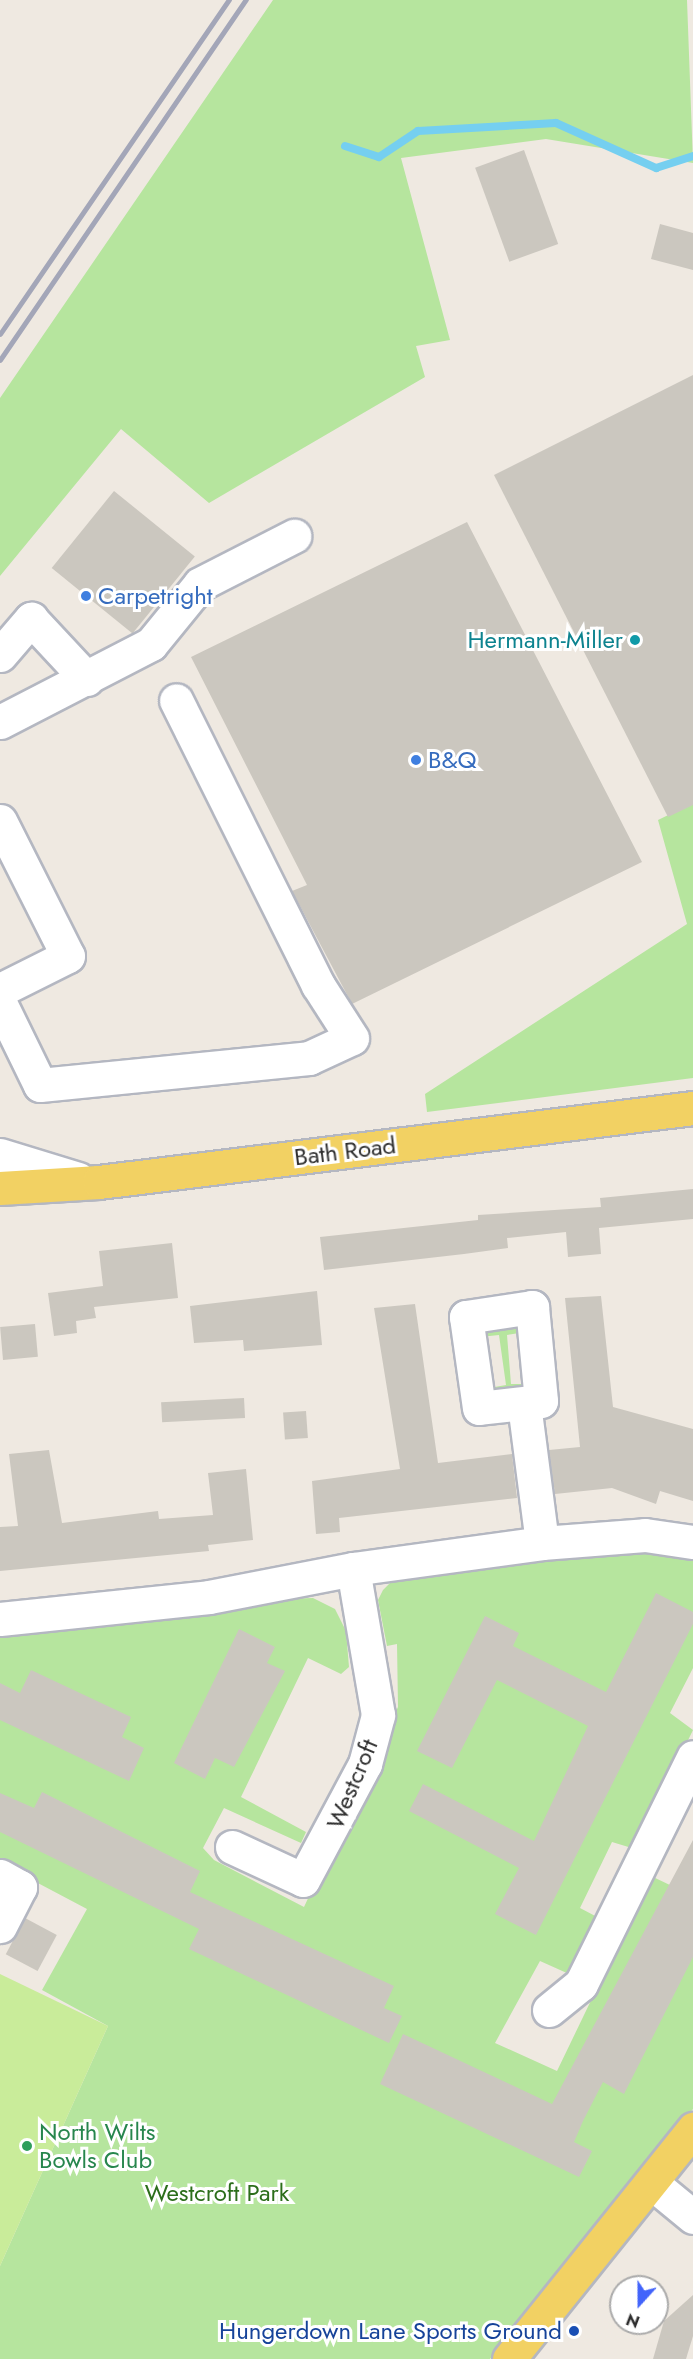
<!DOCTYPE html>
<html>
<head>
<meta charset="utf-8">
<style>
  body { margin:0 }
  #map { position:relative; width:693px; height:2359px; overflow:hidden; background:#efe9e1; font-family:Jost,sans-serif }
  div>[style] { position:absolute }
  .green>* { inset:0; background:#b6e59e }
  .pitch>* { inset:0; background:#c9ec9a }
  .stream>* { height:8px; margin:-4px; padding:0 4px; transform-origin:4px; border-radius:4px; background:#75cff0 }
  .building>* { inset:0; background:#cbc7bf; transform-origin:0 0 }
  .roads { filter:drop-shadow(2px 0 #b4b7c1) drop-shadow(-2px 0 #b4b7c1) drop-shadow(0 2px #b4b7c1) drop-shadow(0 -2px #b4b7c1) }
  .minor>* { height:33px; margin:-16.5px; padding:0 16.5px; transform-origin:16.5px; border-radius:16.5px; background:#fff }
  .major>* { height:33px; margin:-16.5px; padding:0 16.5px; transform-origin:16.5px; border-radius:16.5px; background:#f2d163 }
  .rail>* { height:4.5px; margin:-2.25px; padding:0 2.25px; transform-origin:2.25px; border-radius:2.25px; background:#a3a6b8 }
  .dots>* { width:16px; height:16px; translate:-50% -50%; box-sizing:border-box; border:3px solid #fff; border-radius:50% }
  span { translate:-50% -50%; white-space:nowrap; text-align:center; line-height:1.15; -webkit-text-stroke:6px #fff; paint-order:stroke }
  .shop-label { font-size:24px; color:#366cbe }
  .left { translate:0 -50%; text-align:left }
  .culture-label { font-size:24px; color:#0d838f }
  .right { translate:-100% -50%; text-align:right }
  .street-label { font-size:24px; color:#2e2e2e }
  .leisure-label { font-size:24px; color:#27864d }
  .park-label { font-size:24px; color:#2c6e1b }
  .transit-label { font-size:24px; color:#164399 }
  .north { position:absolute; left:609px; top:2275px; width:60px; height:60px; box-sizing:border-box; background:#fff; border:2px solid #ababab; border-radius:50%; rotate:201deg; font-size:16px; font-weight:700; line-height:24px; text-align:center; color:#2e2e2e }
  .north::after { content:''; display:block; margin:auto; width:21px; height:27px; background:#4264fb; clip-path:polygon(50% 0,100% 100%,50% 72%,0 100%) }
</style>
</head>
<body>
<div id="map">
  <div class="green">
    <i style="clip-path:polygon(273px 0,687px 0,693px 163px,546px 139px,401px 158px,450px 340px,416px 346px,425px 377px,209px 503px,121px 429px,0 576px,0 398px)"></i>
    <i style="clip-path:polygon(693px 803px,693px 1078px,427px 1112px,425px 1094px,687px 924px,658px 820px)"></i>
    <i style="clip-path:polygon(519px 1323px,526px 1332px,507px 1335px,511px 1384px,530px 1384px,501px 1396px,489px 1388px,506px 1385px,499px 1335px,480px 1337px,482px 1331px)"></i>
    <i style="clip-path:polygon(636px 1551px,693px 1559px,693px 1668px,670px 1713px,693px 1730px,635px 1849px,612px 1842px,580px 1908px,599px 1918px,569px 1974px,540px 1961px,495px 2043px,557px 2071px,651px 1876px,693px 1896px,693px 2109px,490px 2359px,0 2359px,0 2266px,108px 2026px,42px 1990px,87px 1909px,0 1863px,0 1627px,281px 1599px,313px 1598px,335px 1609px,346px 1631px,349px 1667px,341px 1674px,308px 1658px,241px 1797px,306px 1832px,301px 1843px,224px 1808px,203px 1848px,214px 1860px,304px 1907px,398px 1707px,397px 1644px,387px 1646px,378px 1600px,383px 1590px,395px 1578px,414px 1574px)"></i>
  </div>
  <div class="pitch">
    <i style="clip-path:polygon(0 1974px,108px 2026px,0 2266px)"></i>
  </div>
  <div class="stream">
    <i style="left:345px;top:146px;width:36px;rotate:18deg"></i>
    <i style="left:379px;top:157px;width:47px;rotate:-33.7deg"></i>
    <i style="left:418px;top:131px;width:138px;rotate:-3.3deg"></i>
    <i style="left:556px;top:123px;width:110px;rotate:24.2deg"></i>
    <i style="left:656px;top:168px;width:39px;rotate:-18deg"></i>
  </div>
  <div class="building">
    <i style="left:524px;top:150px;width:100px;height:52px;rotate:70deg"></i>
    <i style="clip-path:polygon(660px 224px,693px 233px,693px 270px,651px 259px)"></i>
    <i style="clip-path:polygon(693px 375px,693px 805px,668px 817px,494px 475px)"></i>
    <i style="left:114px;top:491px;width:104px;height:99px;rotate:39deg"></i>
    <i style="clip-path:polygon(467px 522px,642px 862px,352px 1004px,292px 891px,307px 885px,191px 657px)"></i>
    <i style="clip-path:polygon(693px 1189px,693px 1219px,599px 1228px,601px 1254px,568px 1257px,566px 1232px,507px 1238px,508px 1248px,464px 1254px,324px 1270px,320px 1237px,478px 1220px,478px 1215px,601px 1207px,600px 1198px)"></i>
    <i style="clip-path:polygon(172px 1243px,178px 1298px,94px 1307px,96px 1318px,76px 1321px,77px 1333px,54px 1336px,48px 1293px,103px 1286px,99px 1251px)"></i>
    <i style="clip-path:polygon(317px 1291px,322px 1345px,244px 1351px,243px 1340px,194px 1343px,190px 1306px)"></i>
    <i style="clip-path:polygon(601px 1296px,613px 1407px,693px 1429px,693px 1501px,660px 1491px,656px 1504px,612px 1488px,555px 1494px,549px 1450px,580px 1447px,565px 1298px)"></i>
    <i style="clip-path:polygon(415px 1304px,438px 1463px,512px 1454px,517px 1498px,339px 1518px,340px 1532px,316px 1534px,312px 1481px,400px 1469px,374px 1308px)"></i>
    <i style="left:35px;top:1324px;width:33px;height:35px;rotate:85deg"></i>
    <i style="left:244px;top:1398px;width:20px;height:83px;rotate:87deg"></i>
    <i style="left:306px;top:1411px;width:27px;height:23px;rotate:86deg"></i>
    <i style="clip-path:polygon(49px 1450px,62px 1523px,158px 1511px,159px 1519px,213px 1515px,208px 1473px,246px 1469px,253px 1540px,208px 1545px,209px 1551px,0 1571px,0 1527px,18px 1526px,9px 1454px)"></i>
    <i style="clip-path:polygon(656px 1593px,693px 1612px,693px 1624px,536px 1935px,495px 1914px,519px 1868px,409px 1811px,423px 1784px,534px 1841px,588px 1726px,497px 1680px,452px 1768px,417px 1751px,485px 1616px,519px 1633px,513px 1646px,606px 1692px)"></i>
    <i style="clip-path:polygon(239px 1629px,275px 1647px,267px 1663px,285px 1671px,234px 1767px,215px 1758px,205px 1779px,174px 1763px)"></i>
    <i style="clip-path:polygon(31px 1670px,131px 1717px,122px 1737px,144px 1748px,129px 1781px,0 1720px,0 1683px,20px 1693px)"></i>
    <i style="clip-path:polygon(42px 1792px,200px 1871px,190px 1892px,394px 1986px,384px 2008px,402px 2016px,389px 2043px,189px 1949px,199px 1929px,0 1832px,0 1793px,34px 1808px)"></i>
    <i style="clip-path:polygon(693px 1840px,693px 1957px,624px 2094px,603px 2082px,583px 2121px,574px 2142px,592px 2151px,579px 2177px,380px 2084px,403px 2034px,552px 2104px)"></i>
    <i style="left:25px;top:1918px;width:36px;height:41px;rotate:28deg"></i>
    <i style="clip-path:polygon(693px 2295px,693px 2336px,686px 2359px,653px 2359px,664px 2321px)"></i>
  </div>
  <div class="roads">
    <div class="minor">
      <i style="left:0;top:655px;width:48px;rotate:-49.3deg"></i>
      <i style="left:31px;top:619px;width:82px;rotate:47deg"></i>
      <i style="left:0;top:722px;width:170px;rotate:-27.3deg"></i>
      <i style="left:151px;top:644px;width:77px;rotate:-50.8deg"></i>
      <i style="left:200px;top:584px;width:106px;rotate:-27.1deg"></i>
      <i style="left:0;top:821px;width:151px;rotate:63.3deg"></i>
      <i style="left:68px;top:956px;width:76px;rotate:153.4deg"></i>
      <i style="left:0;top:1003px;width:91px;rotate:64deg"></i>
      <i style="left:40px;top:1085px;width:270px;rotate:-5.7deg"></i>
      <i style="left:309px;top:1058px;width:47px;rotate:-24.9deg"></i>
      <i style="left:352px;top:1038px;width:63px;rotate:-122.7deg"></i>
      <i style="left:318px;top:985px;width:318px;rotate:-116.5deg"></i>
      <i style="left:0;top:1155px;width:82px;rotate:17.1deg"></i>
      <i style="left:532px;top:1307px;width:94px;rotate:84.5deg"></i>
      <i style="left:541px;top:1401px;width:62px;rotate:173.6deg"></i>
      <i style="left:479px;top:1408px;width:92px;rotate:-98.1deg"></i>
      <i style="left:466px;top:1317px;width:67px;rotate:-8.6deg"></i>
      <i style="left:524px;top:1404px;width:140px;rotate:82.6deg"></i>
      <i style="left:0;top:1619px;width:210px;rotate:-6deg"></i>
      <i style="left:209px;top:1597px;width:147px;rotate:-11deg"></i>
      <i style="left:353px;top:1569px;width:191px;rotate:-7.8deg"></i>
      <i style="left:542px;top:1543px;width:103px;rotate:-4.4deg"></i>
      <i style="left:645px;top:1535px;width:49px;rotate:8.3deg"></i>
      <i style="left:232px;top:1847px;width:78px;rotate:24.9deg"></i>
      <i style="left:303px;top:1880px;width:132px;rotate:-61.9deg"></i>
      <i style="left:365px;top:1764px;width:51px;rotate:-75.1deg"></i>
      <i style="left:378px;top:1715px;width:148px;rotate:-99.7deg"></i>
      <i style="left:0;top:1876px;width:23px;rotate:29deg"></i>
      <i style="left:20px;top:1887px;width:44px;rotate:117.1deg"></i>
      <i style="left:549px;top:2010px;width:41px;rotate:-39.1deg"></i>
      <i style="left:581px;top:1984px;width:253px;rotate:-63.7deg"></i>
      <i style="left:653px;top:2184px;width:52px;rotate:39.5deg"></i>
    </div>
    <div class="major">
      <i style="left:0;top:1188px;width:99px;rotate:-3.5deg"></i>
      <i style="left:99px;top:1182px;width:599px;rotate:-7.1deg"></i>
      <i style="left:509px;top:2359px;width:295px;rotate:-51.3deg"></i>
    </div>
  </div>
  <div class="rail">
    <i style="left:0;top:334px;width:405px;rotate:-55.6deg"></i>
    <i style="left:0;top:360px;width:436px;rotate:-55.7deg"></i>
  </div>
  <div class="dots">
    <i style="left:86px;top:596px;background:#3f7fe0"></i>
    <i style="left:635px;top:640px;background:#0f9aa8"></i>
    <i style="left:416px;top:760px;background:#3f7fe0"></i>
    <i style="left:27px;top:2146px;background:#2e9e5b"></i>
    <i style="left:574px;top:2331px;background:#1a4fb4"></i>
  </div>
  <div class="shop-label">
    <span class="left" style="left:98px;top:596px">Carpetright</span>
    <span class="left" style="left:428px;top:760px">B&amp;Q</span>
  </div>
  <div class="culture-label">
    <span class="right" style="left:623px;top:640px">Hermann-Miller</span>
  </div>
  <div class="street-label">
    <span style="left:345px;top:1151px;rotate:-7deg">Bath Road</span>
    <span style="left:352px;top:1784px;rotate:-67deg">Westcroft</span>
  </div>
  <div class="leisure-label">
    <span class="left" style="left:39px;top:2146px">North Wilts<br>Bowls Club</span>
  </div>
  <div class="park-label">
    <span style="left:217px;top:2193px">Westcroft Park</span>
  </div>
  <div class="transit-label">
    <span class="right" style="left:562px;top:2331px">Hungerdown Lane Sports Ground</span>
  </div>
  <div class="north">N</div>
</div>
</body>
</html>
